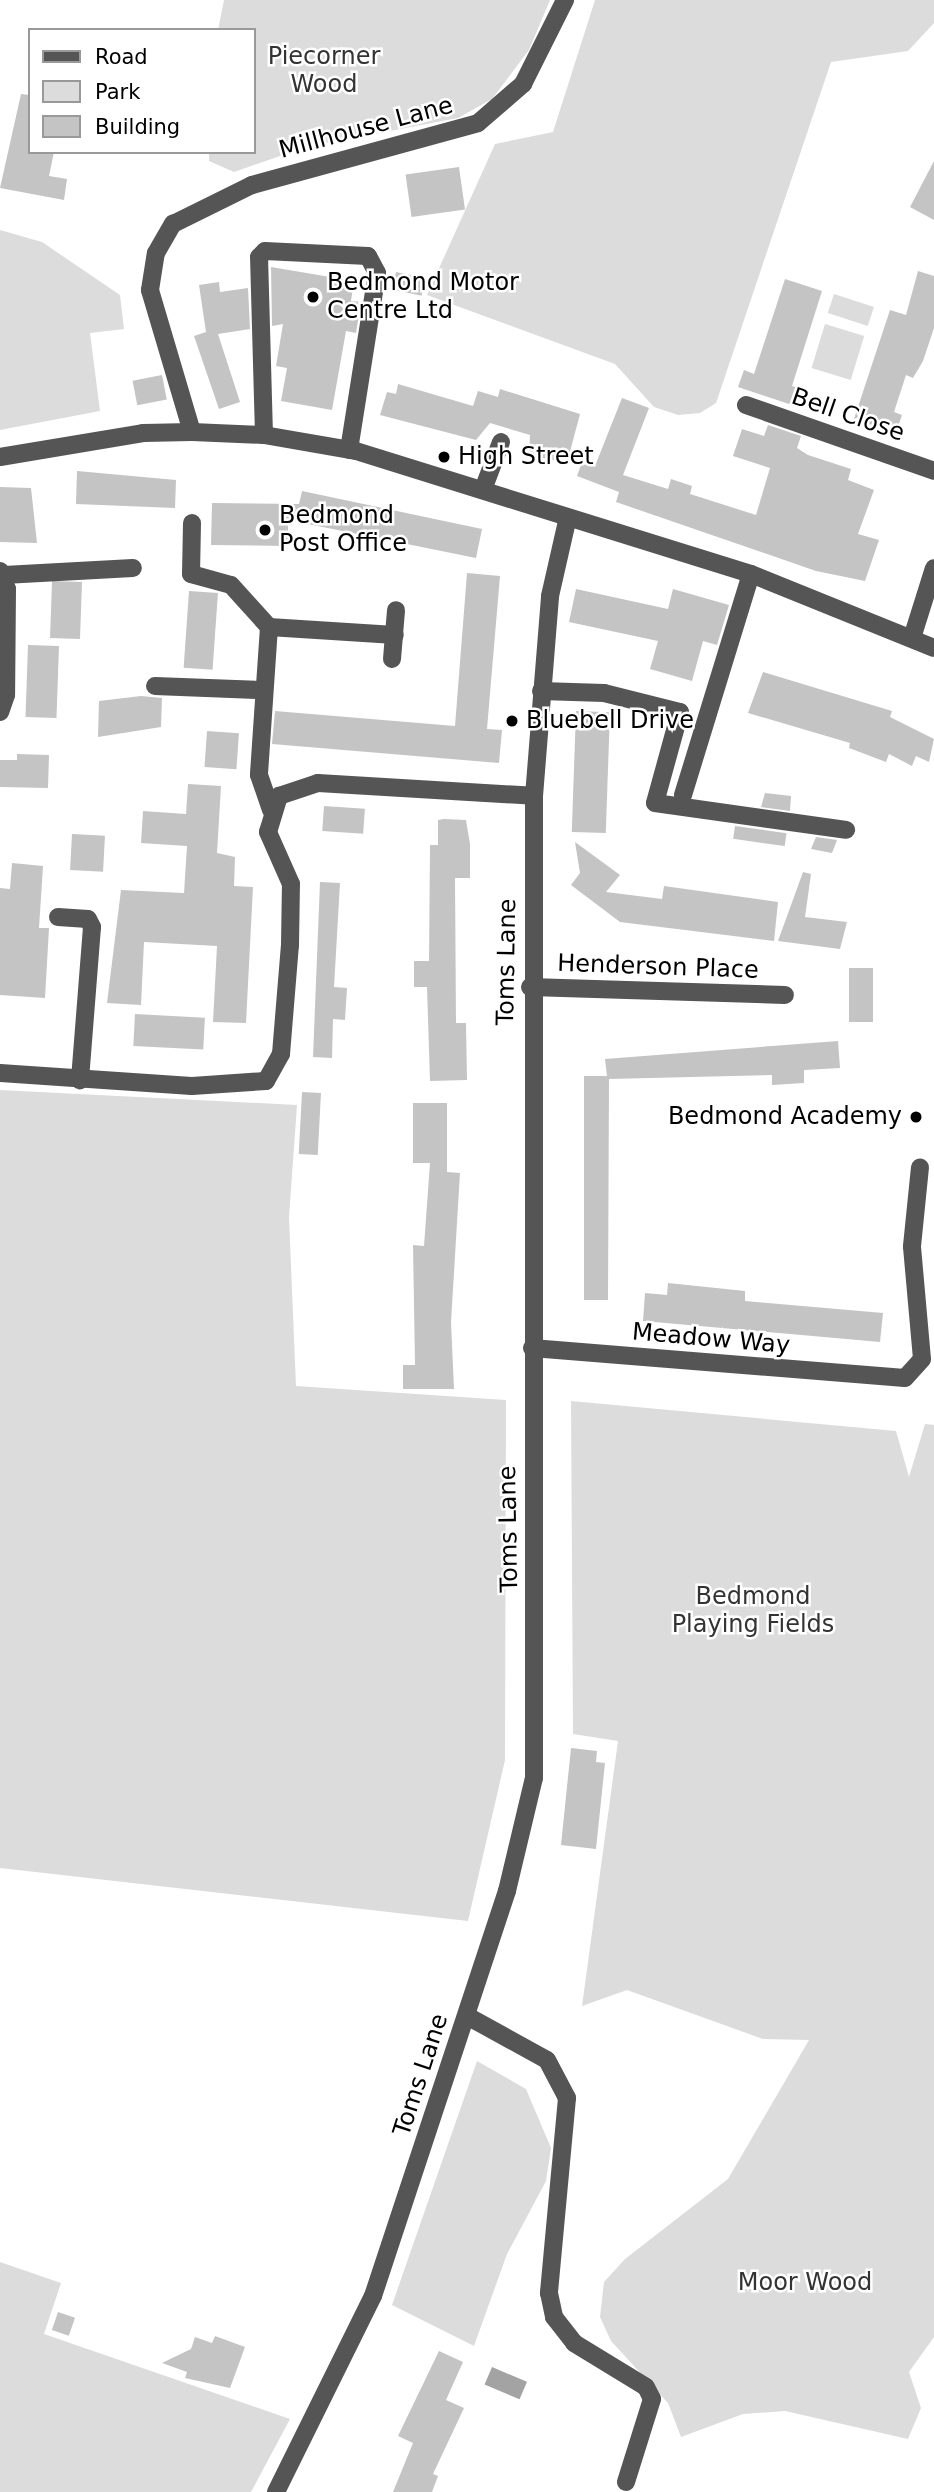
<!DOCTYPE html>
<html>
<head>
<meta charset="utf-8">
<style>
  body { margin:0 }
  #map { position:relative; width:934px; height:2492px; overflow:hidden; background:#fff; font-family:"DejaVu Sans",sans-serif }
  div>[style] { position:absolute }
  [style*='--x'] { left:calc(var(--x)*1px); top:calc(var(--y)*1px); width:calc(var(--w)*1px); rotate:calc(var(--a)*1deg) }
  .green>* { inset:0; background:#dcdcdc; transform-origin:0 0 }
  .water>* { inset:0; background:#a3a3a3; transform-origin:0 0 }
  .building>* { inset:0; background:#c4c4c4; transform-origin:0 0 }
  .minor>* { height:18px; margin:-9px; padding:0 9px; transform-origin:9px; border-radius:9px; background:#555 }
  .dots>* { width:19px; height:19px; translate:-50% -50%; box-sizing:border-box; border:4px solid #fff; border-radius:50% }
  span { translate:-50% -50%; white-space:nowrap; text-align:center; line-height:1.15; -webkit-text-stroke:5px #fff; paint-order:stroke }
  .park-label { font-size:24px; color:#333 }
  .street-label { font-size:24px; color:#000 }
  .poi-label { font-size:24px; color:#000 }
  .left { translate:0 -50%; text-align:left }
  .right { translate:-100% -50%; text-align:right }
  .legend { position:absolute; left:28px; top:28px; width:228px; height:126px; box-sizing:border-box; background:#fff; border:2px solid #999; margin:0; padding:9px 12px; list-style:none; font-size:21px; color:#000 }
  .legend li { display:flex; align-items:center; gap:14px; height:35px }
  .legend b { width:35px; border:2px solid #999 }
</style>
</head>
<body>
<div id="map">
  <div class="green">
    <i style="clip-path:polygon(224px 0,550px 0,529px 50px,492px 99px,458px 118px,306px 147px,234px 172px,209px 161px,209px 152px,254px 152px,254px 30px,218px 30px)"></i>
    <i style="clip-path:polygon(595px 0,934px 0,934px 23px,908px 51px,831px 62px,716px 403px,700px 413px,678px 415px,654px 407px,615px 364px,427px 295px,495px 144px,553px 132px)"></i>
    <i style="clip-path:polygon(0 230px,42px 242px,120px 295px,124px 329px,90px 333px,100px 411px,0 430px)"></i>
    <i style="left:834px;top:294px;width:42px;height:20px;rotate:18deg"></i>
    <i style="left:825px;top:324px;width:41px;height:46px;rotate:17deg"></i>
    <i style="clip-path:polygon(0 1090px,297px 1105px,289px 1217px,296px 1386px,506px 1400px,505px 1760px,468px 1921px,0 1868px)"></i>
    <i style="clip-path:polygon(571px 1401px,896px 1431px,909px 1477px,925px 1424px,934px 1425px,934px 2337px,909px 2372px,921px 2408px,908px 2439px,785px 2411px,743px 2414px,681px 2437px,668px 2403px,611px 2341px,600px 2317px,604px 2282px,625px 2259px,728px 2179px,809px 2040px,763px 2039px,627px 1990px,582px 2006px,618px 1741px,573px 1734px)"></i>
    <i style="clip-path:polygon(477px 2061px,526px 2089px,551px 2148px,546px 2181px,507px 2254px,474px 2346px,392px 2305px)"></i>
    <i style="clip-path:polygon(0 2262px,61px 2283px,44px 2334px,290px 2419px,251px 2492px,0 2492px)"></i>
  </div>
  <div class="water">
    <i style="left:492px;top:2367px;width:38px;height:19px;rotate:23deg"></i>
  </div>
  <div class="building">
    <i style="clip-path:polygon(21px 94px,30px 95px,30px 152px,54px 152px,49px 176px,67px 179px,64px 200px,0 188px)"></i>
    <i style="clip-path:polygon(934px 161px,934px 220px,910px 207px)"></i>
    <i style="left:459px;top:167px;width:43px;height:54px;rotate:82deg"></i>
    <i style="clip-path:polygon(271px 267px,354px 281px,351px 301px,361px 302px,356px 333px,346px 331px,332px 410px,281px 401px,287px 368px,276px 366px,283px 324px,272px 326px)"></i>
    <i style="clip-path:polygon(918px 271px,934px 276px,934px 328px,923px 361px,913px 378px,906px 375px,894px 412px,902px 415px,896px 433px,854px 419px,890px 310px,906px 315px)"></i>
    <i style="left:396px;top:272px;width:30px;height:18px;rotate:12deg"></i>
    <i style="clip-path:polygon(785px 279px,822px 291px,792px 386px,798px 388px,792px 405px,738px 387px,744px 370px,754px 374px)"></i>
    <i style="clip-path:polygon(219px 282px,220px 292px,248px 288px,250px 329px,218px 334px,240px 402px,219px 409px,194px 336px,206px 332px,199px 285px)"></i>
    <i style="left:162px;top:375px;width:25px;height:30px;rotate:79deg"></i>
    <i style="clip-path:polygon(398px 384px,473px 406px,478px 391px,498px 397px,500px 389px,580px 414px,567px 463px,529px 455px,530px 435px,490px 423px,476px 440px,380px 415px,387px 392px,396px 394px)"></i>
    <i style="clip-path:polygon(622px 398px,649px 408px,623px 475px,668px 489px,671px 479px,692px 486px,690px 494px,756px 515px,770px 468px,733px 456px,742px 429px,764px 436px,768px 425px,801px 436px,797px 448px,808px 455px,851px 469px,848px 480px,874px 490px,858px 534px,879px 540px,865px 581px,816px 571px,616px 502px,619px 492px,577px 476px,582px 462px,595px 466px)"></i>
    <i style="clip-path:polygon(77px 471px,176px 480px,175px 508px,76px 504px)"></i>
    <i style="clip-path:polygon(0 487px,31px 488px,37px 543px,0 542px)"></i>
    <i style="clip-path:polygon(302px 491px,482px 529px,476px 558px,288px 520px,288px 546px,211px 545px,212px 503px,299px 504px)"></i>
    <i style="clip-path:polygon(467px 573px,500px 576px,487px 729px,502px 730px,499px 763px,272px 744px,275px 711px,455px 726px)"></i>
    <i style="left:82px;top:582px;width:57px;height:30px;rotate:92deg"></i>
    <i style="clip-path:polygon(576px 589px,668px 609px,673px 589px,729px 605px,717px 645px,703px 641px,692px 681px,650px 669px,658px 641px,569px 622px)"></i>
    <i style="left:189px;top:591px;width:29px;height:77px;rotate:4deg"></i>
    <i style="left:28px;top:645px;width:31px;height:72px;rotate:2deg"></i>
    <i style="clip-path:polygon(763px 672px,892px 711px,890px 717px,934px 739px,929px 762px,916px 756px,912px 766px,889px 754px,886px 762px,849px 748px,850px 743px,748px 713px)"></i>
    <i style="clip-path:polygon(141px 696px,162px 698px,161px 727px,98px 737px,99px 701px)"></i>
    <i style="left:576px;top:711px;width:34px;height:121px;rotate:2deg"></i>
    <i style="left:207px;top:731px;width:32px;height:36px;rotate:4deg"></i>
    <i style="clip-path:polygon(17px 754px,49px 755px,48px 788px,0 787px,0 760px,17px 760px)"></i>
    <i style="clip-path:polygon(188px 784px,221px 786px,217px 853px,235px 857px,234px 886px,253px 887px,246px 1023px,213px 1022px,217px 946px,144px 942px,141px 1005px,107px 1003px,121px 890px,184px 893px,187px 846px,141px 843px,143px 811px,186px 814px)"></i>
    <i style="clip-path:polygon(765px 793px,791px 796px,790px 811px,761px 807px)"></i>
    <i style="left:324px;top:806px;width:41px;height:25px;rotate:4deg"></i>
    <i style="clip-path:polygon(444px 819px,466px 820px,470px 844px,470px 878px,455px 878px,456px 1023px,466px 1023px,467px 1080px,430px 1081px,427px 987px,414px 987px,414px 961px,429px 961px,430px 845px,438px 845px,438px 820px)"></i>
    <i style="left:735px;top:826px;width:52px;height:13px;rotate:8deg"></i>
    <i style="left:72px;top:834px;width:33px;height:36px;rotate:3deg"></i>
    <i style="clip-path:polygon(816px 837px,837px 840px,832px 853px,811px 849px)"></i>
    <i style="clip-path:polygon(575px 842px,620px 875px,606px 892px,662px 899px,664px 886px,778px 902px,774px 941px,620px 922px,571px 885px,580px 873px)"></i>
    <i style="clip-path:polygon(12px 863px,43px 866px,39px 928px,49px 928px,45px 998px,0 995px,0 888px,10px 889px)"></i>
    <i style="clip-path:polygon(803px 872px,811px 874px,805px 917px,847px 922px,840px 949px,778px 941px)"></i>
    <i style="clip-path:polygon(320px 882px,340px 883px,334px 987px,347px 988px,345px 1020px,333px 1019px,332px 1058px,313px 1057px)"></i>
    <i style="left:849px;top:968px;width:24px;height:54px"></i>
    <i style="left:135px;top:1014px;width:70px;height:32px;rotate:3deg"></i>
    <i style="clip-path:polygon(838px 1041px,840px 1068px,804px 1070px,804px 1083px,772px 1085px,772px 1075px,609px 1079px,608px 1300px,584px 1300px,584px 1076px,607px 1076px,605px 1059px)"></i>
    <i style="left:302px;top:1092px;width:19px;height:62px;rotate:3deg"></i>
    <i style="clip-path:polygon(413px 1103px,447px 1103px,447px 1172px,460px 1173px,451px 1322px,454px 1389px,403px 1389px,403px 1365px,415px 1365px,413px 1245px,424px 1246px,430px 1163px,413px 1163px)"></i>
    <i style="clip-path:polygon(668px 1283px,745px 1291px,745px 1301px,883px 1313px,880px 1342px,643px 1321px,645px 1293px,667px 1295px)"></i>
    <i style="clip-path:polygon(571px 1748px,597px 1751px,596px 1762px,605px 1763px,596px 1849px,561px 1845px)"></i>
    <i style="left:58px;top:2312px;width:18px;height:19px;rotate:19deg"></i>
    <i style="clip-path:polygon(215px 2336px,245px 2347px,230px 2388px,185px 2378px,187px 2372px,162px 2363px,191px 2349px,195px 2337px,212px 2343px)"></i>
    <i style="clip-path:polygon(439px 2351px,463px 2362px,446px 2400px,464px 2408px,433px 2474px,438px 2476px,432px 2492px,393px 2492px,413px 2443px,398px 2436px)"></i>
  </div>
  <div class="minor">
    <i style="--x:746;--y:405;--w:199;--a:19.3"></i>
    <i style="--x:192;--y:432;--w:148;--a:-106.5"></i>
    <i style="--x:150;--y:290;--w:37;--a:-81"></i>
    <i style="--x:156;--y:253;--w:34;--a:-60"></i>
    <i style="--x:173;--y:224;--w:88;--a:-26.3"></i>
    <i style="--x:252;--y:185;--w:234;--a:-15.3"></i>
    <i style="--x:478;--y:123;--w:60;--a:-40.9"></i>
    <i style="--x:523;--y:84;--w:94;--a:-63.4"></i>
    <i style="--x:264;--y:435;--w:178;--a:-91.6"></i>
    <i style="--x:259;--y:257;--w:8;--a:-45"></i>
    <i style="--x:265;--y:251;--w:103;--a:2.8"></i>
    <i style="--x:368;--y:256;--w:19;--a:62"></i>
    <i style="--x:377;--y:273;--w:179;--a:99"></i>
    <i style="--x:0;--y:457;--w:145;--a:-9.5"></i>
    <i style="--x:143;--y:433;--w:49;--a:-1.2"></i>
    <i style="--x:192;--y:432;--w:72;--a:2.4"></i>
    <i style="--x:264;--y:435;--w:93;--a:9.9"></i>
    <i style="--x:356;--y:451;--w:414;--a:17.3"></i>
    <i style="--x:751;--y:574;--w:197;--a:22"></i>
    <i style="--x:484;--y:487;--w:48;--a:-69.3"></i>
    <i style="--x:192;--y:523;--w:51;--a:91.1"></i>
    <i style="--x:191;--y:574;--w:41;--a:15.4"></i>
    <i style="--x:231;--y:585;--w:57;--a:47.9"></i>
    <i style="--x:269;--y:627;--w:148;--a:93.9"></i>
    <i style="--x:259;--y:775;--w:37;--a:71"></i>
    <i style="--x:0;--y:571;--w:19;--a:69"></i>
    <i style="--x:7;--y:589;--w:106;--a:90.5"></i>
    <i style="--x:6;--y:695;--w:18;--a:109"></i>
    <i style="--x:4;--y:575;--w:129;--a:-3.1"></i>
    <i style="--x:269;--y:627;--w:126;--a:3.6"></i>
    <i style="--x:912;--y:638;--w:73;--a:-72.6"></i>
    <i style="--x:392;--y:659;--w:49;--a:-85.3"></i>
    <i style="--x:155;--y:686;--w:106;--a:2.2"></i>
    <i style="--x:541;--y:691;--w:63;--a:1.8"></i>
    <i style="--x:604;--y:693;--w:78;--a:14"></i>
    <i style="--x:680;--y:712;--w:94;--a:105.4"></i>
    <i style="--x:655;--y:803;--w:193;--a:8"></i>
    <i style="--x:683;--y:795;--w:231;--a:-72.9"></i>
    <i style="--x:58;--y:917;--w:30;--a:4"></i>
    <i style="--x:88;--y:919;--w:9;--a:63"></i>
    <i style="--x:92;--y:927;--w:154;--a:94.5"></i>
    <i style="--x:530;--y:987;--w:255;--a:1.8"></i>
    <i style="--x:0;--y:1073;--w:192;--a:3.9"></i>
    <i style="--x:192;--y:1086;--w:74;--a:-3.9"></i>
    <i style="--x:266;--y:1081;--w:31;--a:-61"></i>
    <i style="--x:281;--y:1054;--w:109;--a:-85.3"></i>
    <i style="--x:290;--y:945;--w:61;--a:-89.1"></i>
    <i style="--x:291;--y:884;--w:57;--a:-113.9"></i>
    <i style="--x:268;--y:832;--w:38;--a:-73"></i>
    <i style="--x:279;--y:796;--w:41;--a:-18.4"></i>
    <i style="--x:318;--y:783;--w:216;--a:3.4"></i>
    <i style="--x:532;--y:1348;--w:374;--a:4.6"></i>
    <i style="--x:905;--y:1378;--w:25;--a:-48"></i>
    <i style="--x:922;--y:1359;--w:113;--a:-95.1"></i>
    <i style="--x:912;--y:1246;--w:79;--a:-84.2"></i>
    <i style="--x:467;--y:2016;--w:91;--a:28.8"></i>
    <i style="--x:547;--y:2060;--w:43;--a:62.2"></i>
    <i style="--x:567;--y:2098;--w:196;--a:95.3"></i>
    <i style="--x:549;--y:2293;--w:25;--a:78"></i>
    <i style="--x:554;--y:2317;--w:33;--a:52"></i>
    <i style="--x:574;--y:2343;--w:84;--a:31.4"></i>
    <i style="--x:646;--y:2387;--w:13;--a:63"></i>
    <i style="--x:652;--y:2399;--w:87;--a:107.4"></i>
    <i style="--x:276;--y:2492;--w:219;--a:-63.7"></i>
    <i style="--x:373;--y:2296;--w:427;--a:-71.7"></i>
    <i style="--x:507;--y:1891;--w:116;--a:-76.6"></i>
    <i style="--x:534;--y:1778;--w:982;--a:-90"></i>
    <i style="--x:534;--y:796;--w:201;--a:-85.4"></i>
    <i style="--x:550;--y:596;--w:77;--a:-77.2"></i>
  </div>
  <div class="dots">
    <i style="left:313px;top:297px;background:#000"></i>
    <i style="left:444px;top:457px;background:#000"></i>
    <i style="left:265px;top:530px;background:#000"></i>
    <i style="left:512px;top:721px;background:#000"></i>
    <i style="left:916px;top:1117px;background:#000"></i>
  </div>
  <div class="park-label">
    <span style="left:324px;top:71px">Piecorner<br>Wood</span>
    <span style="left:753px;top:1611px">Bedmond<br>Playing Fields</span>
    <span style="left:805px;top:2283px">Moor Wood</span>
  </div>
  <div class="street-label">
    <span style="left:366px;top:128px;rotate:-15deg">Millhouse Lane</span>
    <span style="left:848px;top:415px;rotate:19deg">Bell Close</span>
    <span style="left:507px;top:962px;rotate:-89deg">Toms Lane</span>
    <span style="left:658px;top:967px;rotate:2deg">Henderson Place</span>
    <span style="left:711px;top:1339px;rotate:5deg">Meadow Way</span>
    <span style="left:509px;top:1529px;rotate:-91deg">Toms Lane</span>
    <span style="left:421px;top:2075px;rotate:-72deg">Toms Lane</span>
  </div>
  <div class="poi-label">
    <span class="left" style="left:327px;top:297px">Bedmond Motor<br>Centre Ltd</span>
    <span class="left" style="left:458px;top:457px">High Street</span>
    <span class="left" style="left:279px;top:530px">Bedmond<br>Post Office</span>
    <span class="left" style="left:526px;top:721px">Bluebell Drive</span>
    <span class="right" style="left:902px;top:1117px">Bedmond Academy</span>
  </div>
  <ul class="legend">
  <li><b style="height:9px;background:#555"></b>Road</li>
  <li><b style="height:19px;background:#dcdcdc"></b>Park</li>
  <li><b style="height:19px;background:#c4c4c4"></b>Building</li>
  </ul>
</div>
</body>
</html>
